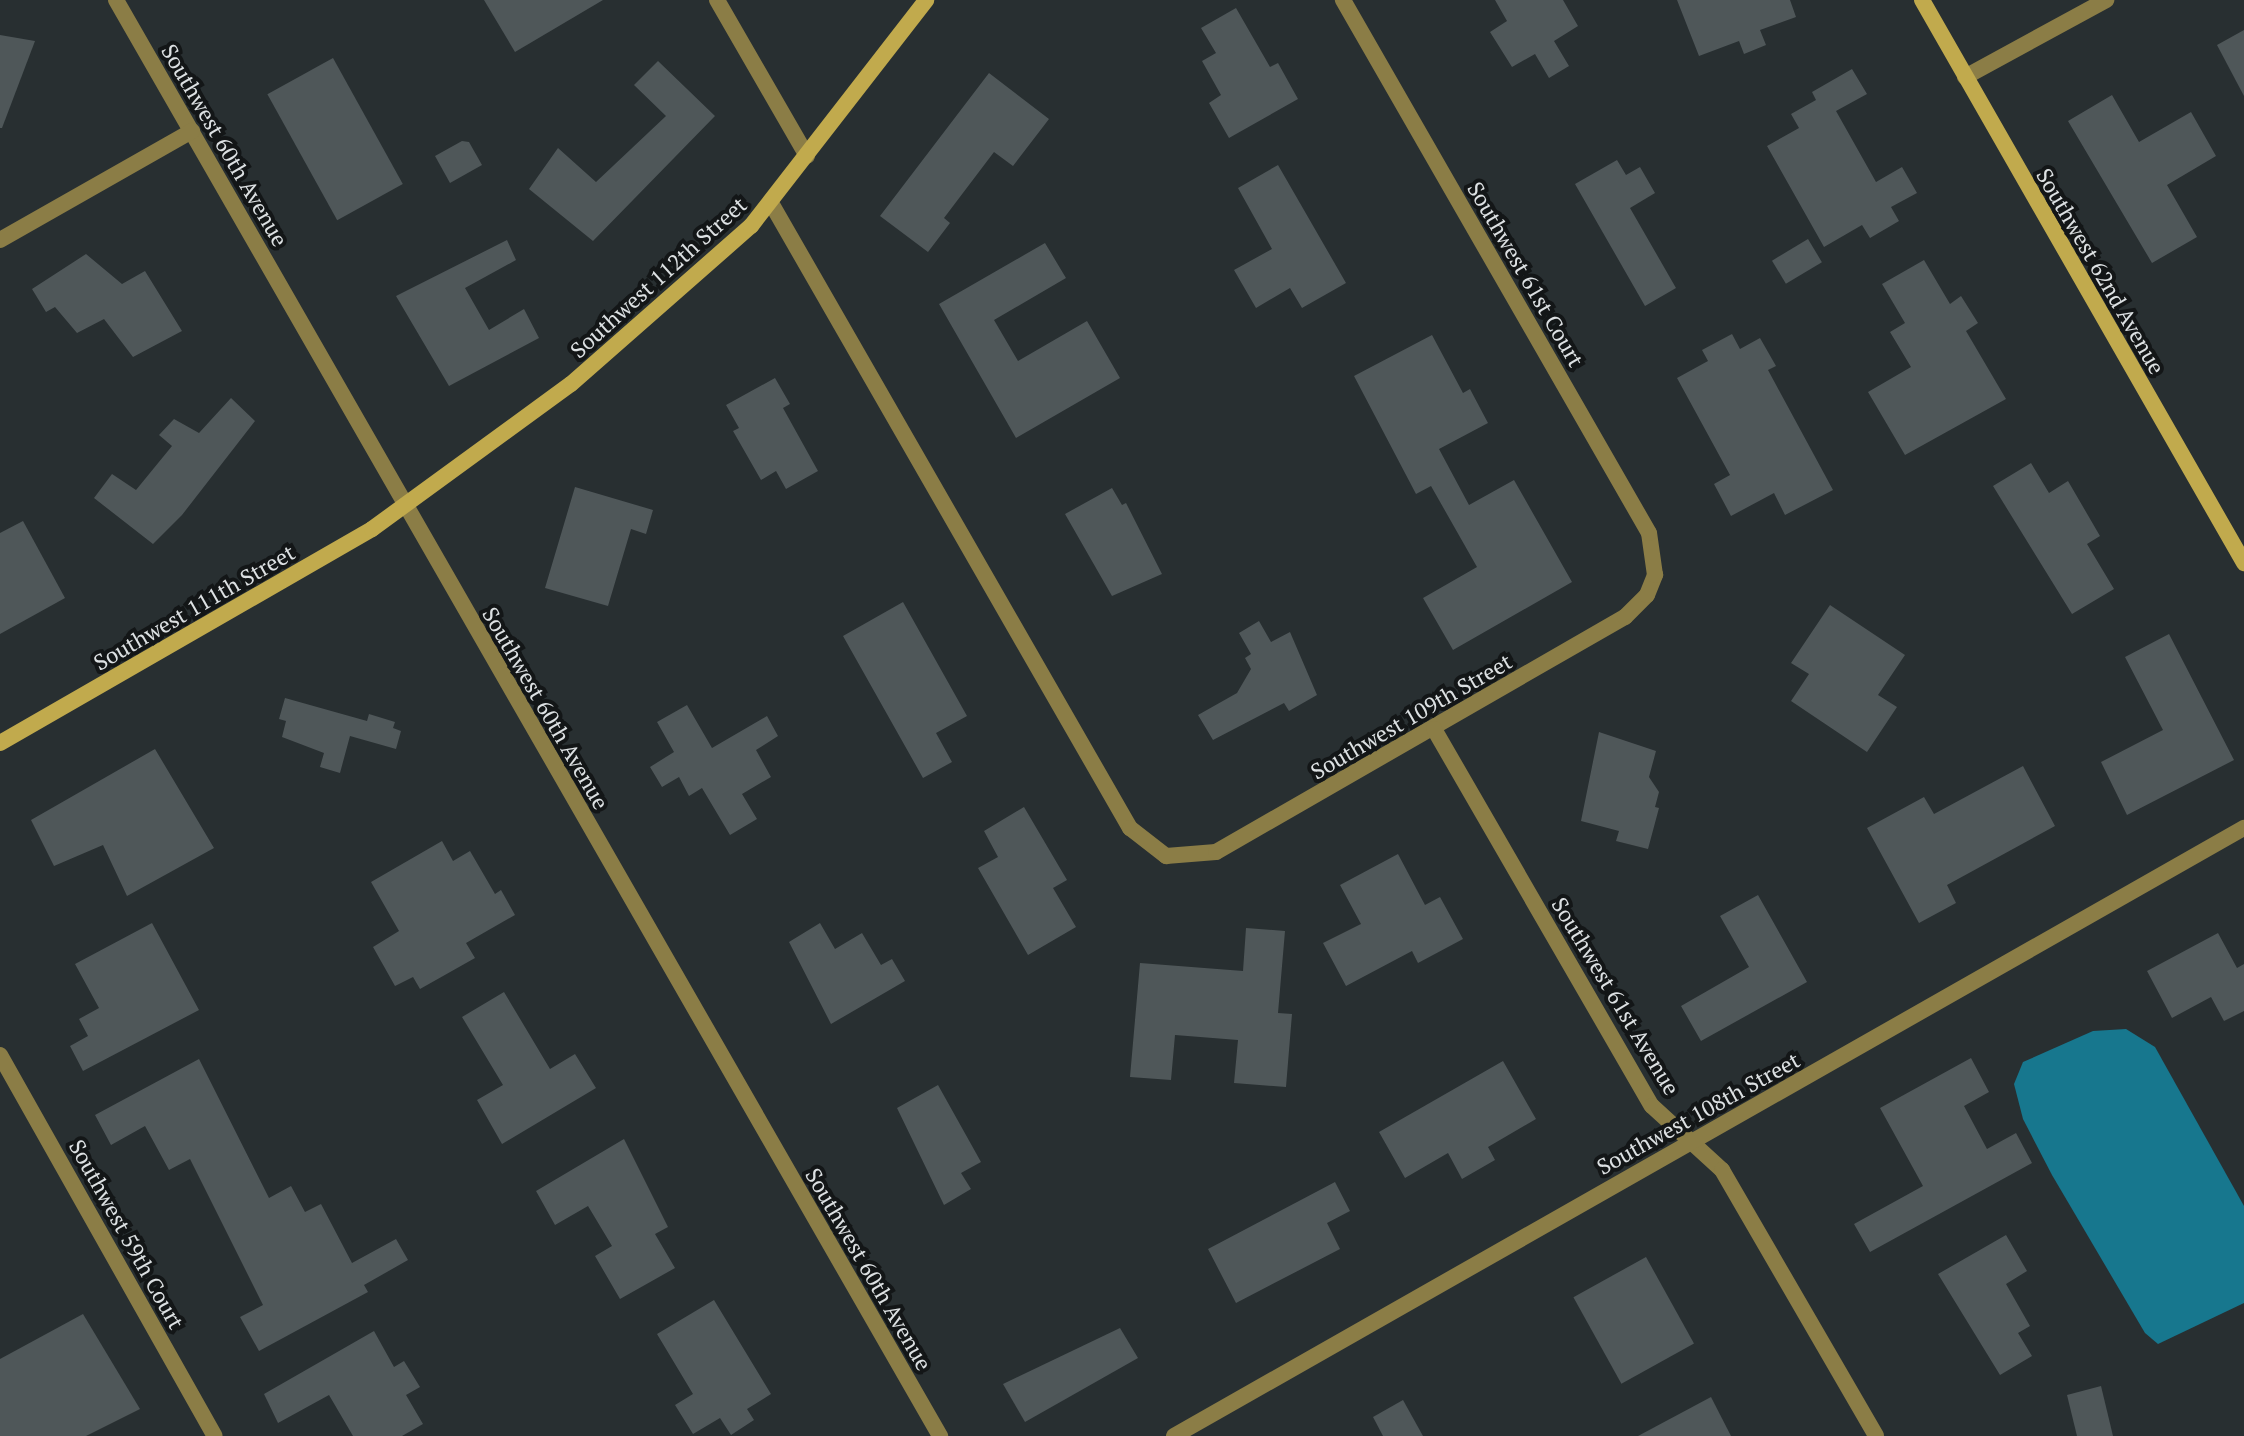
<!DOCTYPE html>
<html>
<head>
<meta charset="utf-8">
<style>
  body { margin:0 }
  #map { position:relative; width:2244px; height:1436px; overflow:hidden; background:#282f31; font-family:"PT Serif",serif }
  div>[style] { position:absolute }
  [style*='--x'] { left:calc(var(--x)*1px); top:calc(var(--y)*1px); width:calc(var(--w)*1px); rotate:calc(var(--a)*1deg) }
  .water>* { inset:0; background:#17778e }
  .building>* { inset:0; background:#4f5759; transform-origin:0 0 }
  .street>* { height:16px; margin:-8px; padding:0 8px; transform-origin:8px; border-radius:8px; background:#8b7d46 }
  .secondary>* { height:16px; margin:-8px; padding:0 8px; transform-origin:8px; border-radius:8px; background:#c1aa4d }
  span { translate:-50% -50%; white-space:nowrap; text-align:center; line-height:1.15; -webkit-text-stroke:8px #131617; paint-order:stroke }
  .street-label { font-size:22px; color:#dde1e3 }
</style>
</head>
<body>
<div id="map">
  <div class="water">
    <i style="clip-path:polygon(2126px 1029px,2155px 1047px,2244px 1206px,2244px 1303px,2158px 1344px,2145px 1333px,2052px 1175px,2023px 1119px,2014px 1084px,2023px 1062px,2093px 1031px)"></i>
  </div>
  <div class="building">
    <i style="clip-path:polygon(484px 0,603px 0,515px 52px)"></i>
    <i style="clip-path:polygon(1495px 0,1563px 0,1578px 26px,1554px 41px,1569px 66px,1549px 78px,1535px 54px,1512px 67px,1490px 32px,1507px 21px)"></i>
    <i style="clip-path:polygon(1677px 0,1790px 0,1796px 17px,1760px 30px,1766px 45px,1744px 54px,1739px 41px,1699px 56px)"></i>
    <i style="clip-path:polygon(1236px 8px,1270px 67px,1278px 63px,1298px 99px,1229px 138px,1209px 103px,1221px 95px,1202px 61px,1216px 53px,1201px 28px)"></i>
    <i style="clip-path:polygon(2244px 30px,2244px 96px,2217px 45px)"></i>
    <i style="clip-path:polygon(0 35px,35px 41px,2px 128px,0 128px)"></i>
    <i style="left:333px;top:58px;width:144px;height:75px;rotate:61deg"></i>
    <i style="clip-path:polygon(658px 61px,715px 116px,593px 241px,529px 189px,558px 148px,596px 182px,666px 116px,634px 85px)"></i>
    <i style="clip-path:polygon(1852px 69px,1867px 94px,1836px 111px,1876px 182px,1902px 167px,1917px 193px,1891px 207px,1899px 221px,1870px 238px,1862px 225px,1824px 247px,1767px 146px,1799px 128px,1791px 114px,1816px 100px,1812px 92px)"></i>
    <i style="clip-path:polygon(989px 73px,1049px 119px,1013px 166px,994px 152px,944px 218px,950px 223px,928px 252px,880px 216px)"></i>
    <i style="clip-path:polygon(2112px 95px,2139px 142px,2191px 112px,2216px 156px,2167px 185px,2197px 237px,2152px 263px,2068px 121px)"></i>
    <i style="clip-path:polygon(462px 141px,469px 142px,482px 165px,450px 183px,435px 156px)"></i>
    <i style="clip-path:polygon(1617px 160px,1626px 175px,1640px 167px,1655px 193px,1630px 208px,1676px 288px,1645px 306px,1575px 184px)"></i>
    <i style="clip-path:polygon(1278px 165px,1346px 283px,1302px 308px,1290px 288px,1256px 308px,1234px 270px,1272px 249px,1238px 188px)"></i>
    <i style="left:1808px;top:239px;width:27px;height:42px;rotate:59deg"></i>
    <i style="clip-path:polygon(507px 240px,516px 260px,465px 288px,489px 330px,524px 309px,539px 338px,449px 386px,396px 296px)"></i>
    <i style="clip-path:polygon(1045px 243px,1066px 278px,994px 320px,1018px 361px,1087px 321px,1120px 378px,1016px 438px,939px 304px)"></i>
    <i style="clip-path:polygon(86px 254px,122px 284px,145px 271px,182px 331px,133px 357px,104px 319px,77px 333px,55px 307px,46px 312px,32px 289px)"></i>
    <i style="clip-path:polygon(1924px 260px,1950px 304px,1961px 296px,1978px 323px,1966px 331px,2006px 399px,1905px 455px,1868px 392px,1911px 367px,1890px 332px,1905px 323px,1882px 284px)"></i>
    <i style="clip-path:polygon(1732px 334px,1740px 349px,1760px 338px,1776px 366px,1768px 370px,1833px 490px,1785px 515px,1774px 493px,1731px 516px,1714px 484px,1730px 475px,1677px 378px,1708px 361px,1702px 350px)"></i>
    <i style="clip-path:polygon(1432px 335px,1463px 393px,1470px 389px,1488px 423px,1439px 449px,1469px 505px,1514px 480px,1572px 582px,1453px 650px,1423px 598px,1477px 567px,1431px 486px,1416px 494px,1354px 376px)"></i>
    <i style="clip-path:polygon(775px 378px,790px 404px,783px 408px,818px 471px,786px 489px,776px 471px,761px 480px,733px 431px,739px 428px,726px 405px)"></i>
    <i style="clip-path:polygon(231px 398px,255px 421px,182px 515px,153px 544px,94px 498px,112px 474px,136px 490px,172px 446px,159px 435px,174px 419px,199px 433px)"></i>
    <i style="clip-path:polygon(2031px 463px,2049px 493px,2068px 481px,2100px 536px,2087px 544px,2114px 589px,2072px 614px,1993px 486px)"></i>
    <i style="clip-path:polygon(575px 487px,653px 510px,646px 534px,631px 529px,608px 606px,545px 588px)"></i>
    <i style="clip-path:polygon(1112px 488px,1122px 505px,1126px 503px,1162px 574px,1112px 596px,1065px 514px)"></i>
    <i style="clip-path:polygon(23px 521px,65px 598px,0 634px,0 533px)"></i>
    <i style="clip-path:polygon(903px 602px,967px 716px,936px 733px,952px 762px,923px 778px,843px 636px)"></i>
    <i style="clip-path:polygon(1830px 605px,1905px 655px,1878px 695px,1897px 707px,1867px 752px,1791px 701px,1809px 674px,1791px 663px)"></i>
    <i style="clip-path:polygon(1259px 621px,1271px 642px,1290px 632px,1317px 695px,1289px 711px,1284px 703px,1213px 740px,1198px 715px,1237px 693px,1251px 669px,1245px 658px,1251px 654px,1239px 633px)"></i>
    <i style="clip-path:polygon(2169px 634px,2234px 760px,2127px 815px,2101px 762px,2163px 730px,2125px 657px)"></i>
    <i style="clip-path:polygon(285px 698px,367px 721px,369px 714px,395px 722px,393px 728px,401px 731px,396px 749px,350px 736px,340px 773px,320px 767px,324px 753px,282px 737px,286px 721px,279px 719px)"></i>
    <i style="clip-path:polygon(687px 705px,712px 748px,767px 716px,778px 736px,756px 750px,771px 777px,742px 794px,757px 819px,730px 835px,702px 788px,689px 796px,679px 777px,662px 787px,650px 767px,674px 752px,657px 722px)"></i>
    <i style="clip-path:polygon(1599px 732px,1656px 751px,1649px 777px,1659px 792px,1655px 807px,1659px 808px,1648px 849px,1616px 841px,1619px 831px,1581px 821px)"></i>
    <i style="clip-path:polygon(155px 749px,214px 848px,127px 896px,103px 845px,54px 866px,31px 820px)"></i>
    <i style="clip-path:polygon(2023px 766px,2055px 826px,1947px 885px,1956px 903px,1919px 923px,1867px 828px,1924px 797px,1934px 814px)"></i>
    <i style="clip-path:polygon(1024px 807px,1067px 880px,1053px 888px,1076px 927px,1028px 955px,978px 868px,998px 857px,984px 831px)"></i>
    <i style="clip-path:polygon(442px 841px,453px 861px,470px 851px,495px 894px,501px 890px,515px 915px,466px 943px,475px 958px,420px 989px,413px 977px,395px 986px,373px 947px,399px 931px,371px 882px)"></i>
    <i style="clip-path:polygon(1398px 854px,1425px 905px,1440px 897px,1463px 939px,1418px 963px,1412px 951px,1346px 986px,1323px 943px,1361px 924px,1340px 885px)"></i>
    <i style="clip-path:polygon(1758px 895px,1807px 982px,1701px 1041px,1681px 1006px,1749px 967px,1720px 916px)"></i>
    <i style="clip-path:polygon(152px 923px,199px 1010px,83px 1071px,70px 1046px,88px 1036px,79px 1019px,99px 1008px,75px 964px)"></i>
    <i style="clip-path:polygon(820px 923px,835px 949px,862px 933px,881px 965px,892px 959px,905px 981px,831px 1024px,789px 942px)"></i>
    <i style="clip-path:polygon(1246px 928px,1285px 931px,1278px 1013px,1292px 1014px,1286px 1087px,1234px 1083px,1238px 1040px,1175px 1035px,1171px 1080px,1130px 1077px,1140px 963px,1243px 971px)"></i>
    <i style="clip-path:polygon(2218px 933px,2237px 968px,2244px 964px,2244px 1011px,2224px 1021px,2211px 997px,2172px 1018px,2147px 971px)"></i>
    <i style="clip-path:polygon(504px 992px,550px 1069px,575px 1054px,596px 1088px,502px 1144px,477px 1100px,503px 1085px,462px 1017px)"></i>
    <i style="clip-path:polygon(1971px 1058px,1989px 1092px,1964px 1106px,1987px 1149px,2016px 1133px,2032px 1163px,1870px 1252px,1854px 1224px,1923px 1186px,1880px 1108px)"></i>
    <i style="clip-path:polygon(199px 1059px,269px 1198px,291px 1186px,305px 1212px,321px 1204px,352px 1263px,396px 1239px,408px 1260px,364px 1285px,368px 1292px,259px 1351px,240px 1317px,263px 1305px,190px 1159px,169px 1170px,145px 1126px,111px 1145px,95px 1115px)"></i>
    <i style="clip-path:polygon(1503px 1061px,1536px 1119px,1488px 1147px,1495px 1160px,1462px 1179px,1448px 1153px,1405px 1178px,1379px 1132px)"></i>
    <i style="clip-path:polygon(938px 1085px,981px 1162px,961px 1173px,971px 1189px,944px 1205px,897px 1108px)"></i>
    <i style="clip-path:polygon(624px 1139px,668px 1227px,655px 1234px,675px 1268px,620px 1299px,595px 1256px,612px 1246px,588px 1206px,555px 1225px,536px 1191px)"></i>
    <i style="clip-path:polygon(1335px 1182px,1350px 1211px,1327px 1223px,1340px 1249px,1236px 1303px,1208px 1249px)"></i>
    <i style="clip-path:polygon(2006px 1235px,2027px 1271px,2006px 1284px,2030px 1326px,2018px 1333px,2032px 1356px,2000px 1375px,1938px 1274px)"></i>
    <i style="left:1646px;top:1257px;width:99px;height:83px;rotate:61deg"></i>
    <i style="clip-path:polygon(714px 1300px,771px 1394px,747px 1409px,754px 1420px,731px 1435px,720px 1418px,693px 1434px,675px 1405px,693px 1394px,657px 1334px)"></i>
    <i style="clip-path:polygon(83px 1314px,140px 1409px,86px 1436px,0 1436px,0 1359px)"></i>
    <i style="clip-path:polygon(1120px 1328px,1138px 1358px,1025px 1422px,1003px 1384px)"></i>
    <i style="clip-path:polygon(374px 1331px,394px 1367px,404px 1361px,420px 1387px,406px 1395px,423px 1424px,402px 1436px,353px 1436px,329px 1395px,278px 1423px,264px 1394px)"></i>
    <i style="clip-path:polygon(2101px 1386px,2113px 1436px,2077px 1436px,2067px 1395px)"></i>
    <i style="clip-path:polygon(1711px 1397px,1731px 1436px,1638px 1436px)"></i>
    <i style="clip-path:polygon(1403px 1400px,1423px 1436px,1383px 1436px,1373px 1417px)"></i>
  </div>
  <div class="street">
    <i style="--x:116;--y:0;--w:1656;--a:60.15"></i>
    <i style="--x:717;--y:0;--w:180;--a:60"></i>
    <i style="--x:1965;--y:77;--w:161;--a:-28.6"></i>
    <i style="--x:771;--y:203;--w:721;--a:60.13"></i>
    <i style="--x:1130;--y:828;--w:46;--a:37.9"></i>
    <i style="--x:1166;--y:856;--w:50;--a:-4.6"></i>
    <i style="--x:1216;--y:852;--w:472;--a:-29.9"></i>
    <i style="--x:1625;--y:617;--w:31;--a:-45"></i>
    <i style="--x:1647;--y:595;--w:22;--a:-68"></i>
    <i style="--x:1655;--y:575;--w:42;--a:-98.1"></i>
    <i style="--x:1649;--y:533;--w:615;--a:-119.86"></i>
    <i style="--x:0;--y:240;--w:221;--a:-29.6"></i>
    <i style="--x:1434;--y:729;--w:435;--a:60"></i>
    <i style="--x:1652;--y:1106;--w:95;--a:42.4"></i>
    <i style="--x:1722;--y:1170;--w:307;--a:59.9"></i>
    <i style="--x:0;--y:1055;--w:437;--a:60.6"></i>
    <i style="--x:1174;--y:1436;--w:1231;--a:-29.61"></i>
  </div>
  <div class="secondary">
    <i style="--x:1922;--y:0;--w:649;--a:60.23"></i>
    <i style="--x:0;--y:743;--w:429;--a:-29.9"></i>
    <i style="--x:372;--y:529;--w:246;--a:-36.1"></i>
    <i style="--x:571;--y:384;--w:240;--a:-41.3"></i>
    <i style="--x:751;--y:226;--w:286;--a:-52.2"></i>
  </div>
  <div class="street-label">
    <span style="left:225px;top:145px;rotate:60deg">Southwest 60th Avenue</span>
    <span style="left:2101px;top:271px;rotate:60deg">Southwest 62nd Avenue</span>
    <span style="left:1526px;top:274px;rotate:60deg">Southwest 61st Court</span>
    <span style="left:658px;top:277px;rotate:-42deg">Southwest 112th Street</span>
    <span style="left:194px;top:607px;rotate:-30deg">Southwest 111th Street</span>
    <span style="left:546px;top:708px;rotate:60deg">Southwest 60th Avenue</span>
    <span style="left:1411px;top:716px;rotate:-30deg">Southwest 109th Street</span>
    <span style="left:1616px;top:996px;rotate:59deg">Southwest 61st Avenue</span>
    <span style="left:1698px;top:1113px;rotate:-29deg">Southwest 108th Street</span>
    <span style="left:127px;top:1234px;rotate:61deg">Southwest 59th Court</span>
    <span style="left:869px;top:1269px;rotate:60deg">Southwest 60th Avenue</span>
  </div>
</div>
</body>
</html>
